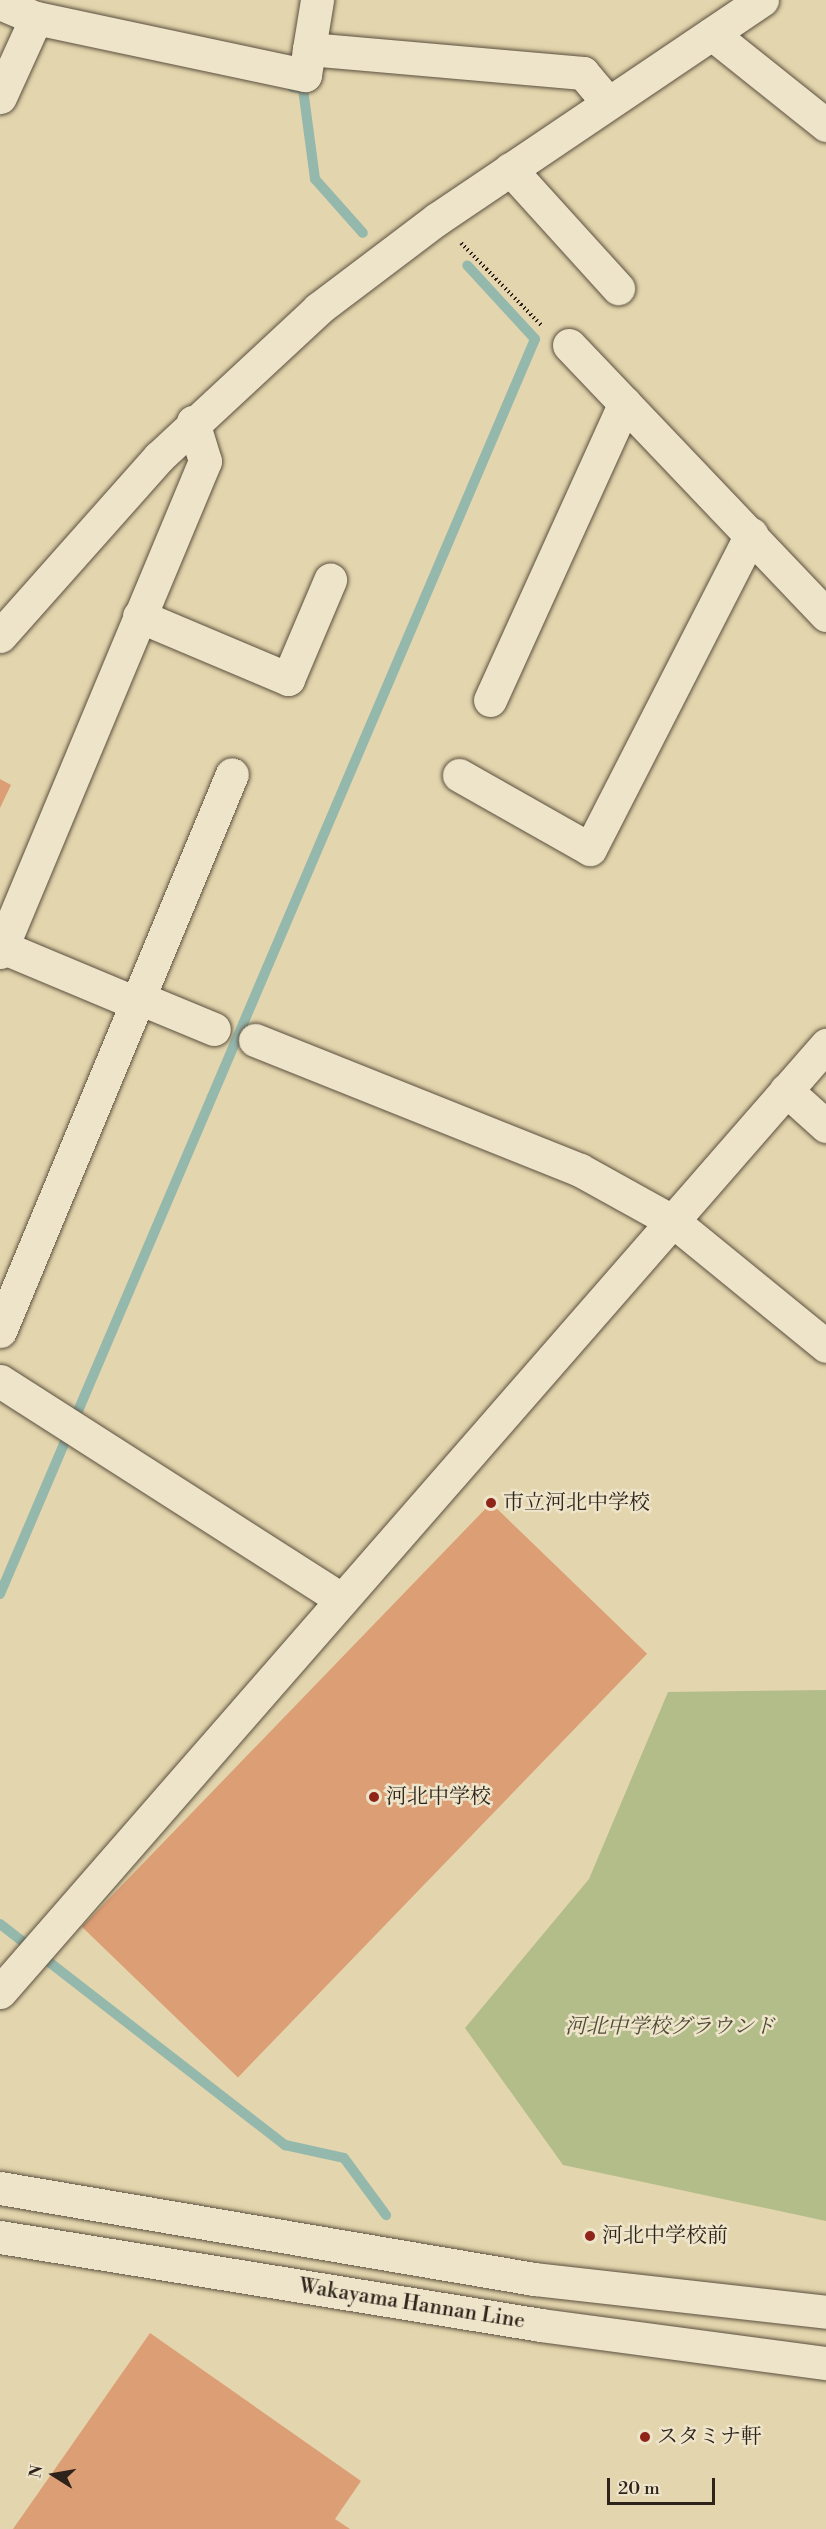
<!DOCTYPE html>
<html>
<head>
<meta charset="utf-8">
<style>
  body { margin:0 }
  #map { position:relative; width:826px; height:2529px; overflow:hidden; background:#e3d5ad; font-family:"Libre Bodoni","Noto Serif JP",serif }
  div>[style] { position:absolute }
  [style*='--x'] { left:calc(var(--x)*1px); top:calc(var(--y)*1px); width:calc(var(--w)*1px); rotate:calc(var(--a)*1deg) }
  .green>* { inset:0; background:#b3bd8a }
  .stream>* { height:10px; margin:-5px; padding:0 5px; transform-origin:5px; border-radius:5px; background:#95b8ad }
  .building>* { inset:0; background:#dc9e75; transform-origin:0 0 }
  .path>* { height:4px; margin-top:-2px; transform-origin:0; background:repeating-linear-gradient(90deg,#2e231a 0 1.5px,transparent 0 4.5px) }
  .roads { filter:drop-shadow(0 0 2px #5b503f) drop-shadow(0 0 2px #5b503f) }
  .street>* { height:33px; margin:-16.5px; padding:0 16.5px; transform-origin:16.5px; border-radius:16.5px; background:#ede4ca }
  .secondary>* { height:33px; margin:-16.5px; padding:0 16.5px; transform-origin:16.5px; border-radius:16.5px; background:#ede4ca }
  .dots>* { width:16px; height:16px; translate:-50% -50%; box-sizing:border-box; border:3px solid #ede4ca; border-radius:50% }
  span { translate:-50% -50%; white-space:nowrap; text-align:center; line-height:1.15; -webkit-text-stroke:5px #ede4ca; paint-order:stroke }
  .poi-label { font-size:21px; color:#2e231a }
  .left { translate:0 -50%; text-align:left }
  .park-label { font-size:21px; color:#4f4a36; font-style:italic }
  .street-label { font-size:21px; color:#2e231a }
  .north { position:absolute; left:24px; top:2445px; width:60px; height:60px; -webkit-text-stroke:4px #ede4ca; paint-order:stroke; rotate:281deg; font-size:16px; font-weight:700; line-height:24px; text-align:center; color:#2e231a }
  .north::after { content:''; display:block; margin:auto; width:21px; height:27px; background:#2e231a; clip-path:polygon(50% 0,100% 100%,50% 72%,0 100%) }
  .scale { position:absolute; left:607px; top:2478px; width:108px; height:27px; box-sizing:border-box; border:3px solid #2e231a; border-top:0; padding-left:8px; font-size:18px; line-height:21px; white-space:nowrap; color:#2e231a; -webkit-text-stroke:4px #ede4ca; paint-order:stroke }
</style>
</head>
<body>
<div id="map">
  <div class="green">
    <i style="clip-path:polygon(826px 1690px,826px 2221px,563px 2165px,465px 2028px,589px 1879px,668px 1692px)"></i>
  </div>
  <div class="stream">
    <i style="--x:292;--y:87;--w:11;--a:10"></i>
    <i style="--x:303;--y:89;--w:91;--a:82.4"></i>
    <i style="--x:315;--y:179;--w:72;--a:48.4"></i>
    <i style="--x:0;--y:1594;--w:1364;--a:-66.91"></i>
    <i style="--x:535;--y:339;--w:100;--a:-132.6"></i>
    <i style="--x:0;--y:1924;--w:361;--a:37.8"></i>
    <i style="--x:285;--y:2145;--w:60;--a:12.4"></i>
    <i style="--x:344;--y:2158;--w:71;--a:53.6"></i>
  </div>
  <div class="building">
    <i style="clip-path:polygon(0 779px,11px 785px,0 808px)"></i>
    <i style="left:491px;top:1503px;width:217px;height:589px;rotate:44deg"></i>
    <i style="clip-path:polygon(150px 2333px,361px 2481px,335px 2519px,350px 2529px,13px 2529px)"></i>
  </div>
  <div class="path">
    <i style="--x:461;--y:243;--w:116;--a:45.7"></i>
  </div>
  <div class="roads">
    <div class="street">
      <i style="--x:0;--y:3;--w:39;--a:23"></i>
      <i style="--x:36;--y:18;--w:87;--a:114.5"></i>
      <i style="--x:36;--y:18;--w:275;--a:12"></i>
      <i style="--x:305;--y:75;--w:26;--a:-81"></i>
      <i style="--x:309;--y:49;--w:275;--a:5"></i>
      <i style="--x:583;--y:73;--w:38;--a:50"></i>
      <i style="--x:712;--y:34;--w:146;--a:38.6"></i>
      <i style="--x:309;--y:49;--w:50;--a:-80.7"></i>
      <i style="--x:510;--y:169;--w:161;--a:47.8"></i>
      <i style="--x:569;--y:345;--w:373;--a:46.4"></i>
      <i style="--x:139;--y:616;--w:162;--a:22.9"></i>
      <i style="--x:288;--y:679;--w:108;--a:-67"></i>
      <i style="--x:0;--y:636;--w:239;--a:-48.4"></i>
      <i style="--x:159;--y:457;--w:217;--a:-42.9"></i>
      <i style="--x:318;--y:309;--w:149;--a:-37.1"></i>
      <i style="--x:437;--y:219;--w:392;--a:-34"></i>
      <i style="--x:490;--y:700;--w:326;--a:-65.6"></i>
      <i style="--x:459;--y:775;--w:150;--a:29.5"></i>
      <i style="--x:590;--y:849;--w:354;--a:-62.9"></i>
      <i style="--x:2;--y:947;--w:145;--a:22.7"></i>
      <i style="--x:0;--y:952;--w:532;--a:-67.34"></i>
      <i style="--x:205;--y:461;--w:41;--a:-107.1"></i>
      <i style="--x:139;--y:998;--w:81;--a:22.5"></i>
      <i style="--x:255;--y:1040;--w:350;--a:21.8"></i>
      <i style="--x:580;--y:1170;--w:107;--a:29"></i>
      <i style="--x:674;--y:1222;--w:196;--a:39.2"></i>
      <i style="--x:786;--y:1090;--w:54;--a:42"></i>
      <i style="--x:0;--y:1331;--w:603;--a:-67.39"></i>
      <i style="--x:0;--y:1381;--w:405;--a:32.6"></i>
      <i style="--x:0;--y:1992;--w:1257;--a:-48.9"></i>
    </div>
    <div class="secondary">
      <i style="--x:0;--y:2188;--w:542;--a:9.67"></i>
      <i style="--x:534;--y:2279;--w:294;--a:6.4"></i>
      <i style="--x:0;--y:2237;--w:548;--a:9.24"></i>
      <i style="--x:541;--y:2325;--w:288;--a:7.6"></i>
    </div>
  </div>
  <div class="dots">
    <i style="left:491px;top:1503px;background:#8f2418"></i>
    <i style="left:374px;top:1797px;background:#8f2418"></i>
    <i style="left:590px;top:2236px;background:#8f2418"></i>
    <i style="left:645px;top:2437px;background:#8f2418"></i>
  </div>
  <div class="poi-label">
    <span class="left" style="left:503px;top:1503px">市立河北中学校</span>
    <span class="left" style="left:386px;top:1797px">河北中学校</span>
    <span class="left" style="left:602px;top:2236px">河北中学校前</span>
    <span class="left" style="left:657px;top:2437px">スタミナ軒</span>
  </div>
  <div class="park-label">
    <span style="left:670px;top:2027px">河北中学校グラウンド</span>
  </div>
  <div class="street-label">
    <span style="left:412px;top:2304px;rotate:9deg">Wakayama Hannan Line</span>
  </div>
  <div class="north">N</div>
  <div class="scale">20 m</div>
</div>
</body>
</html>
